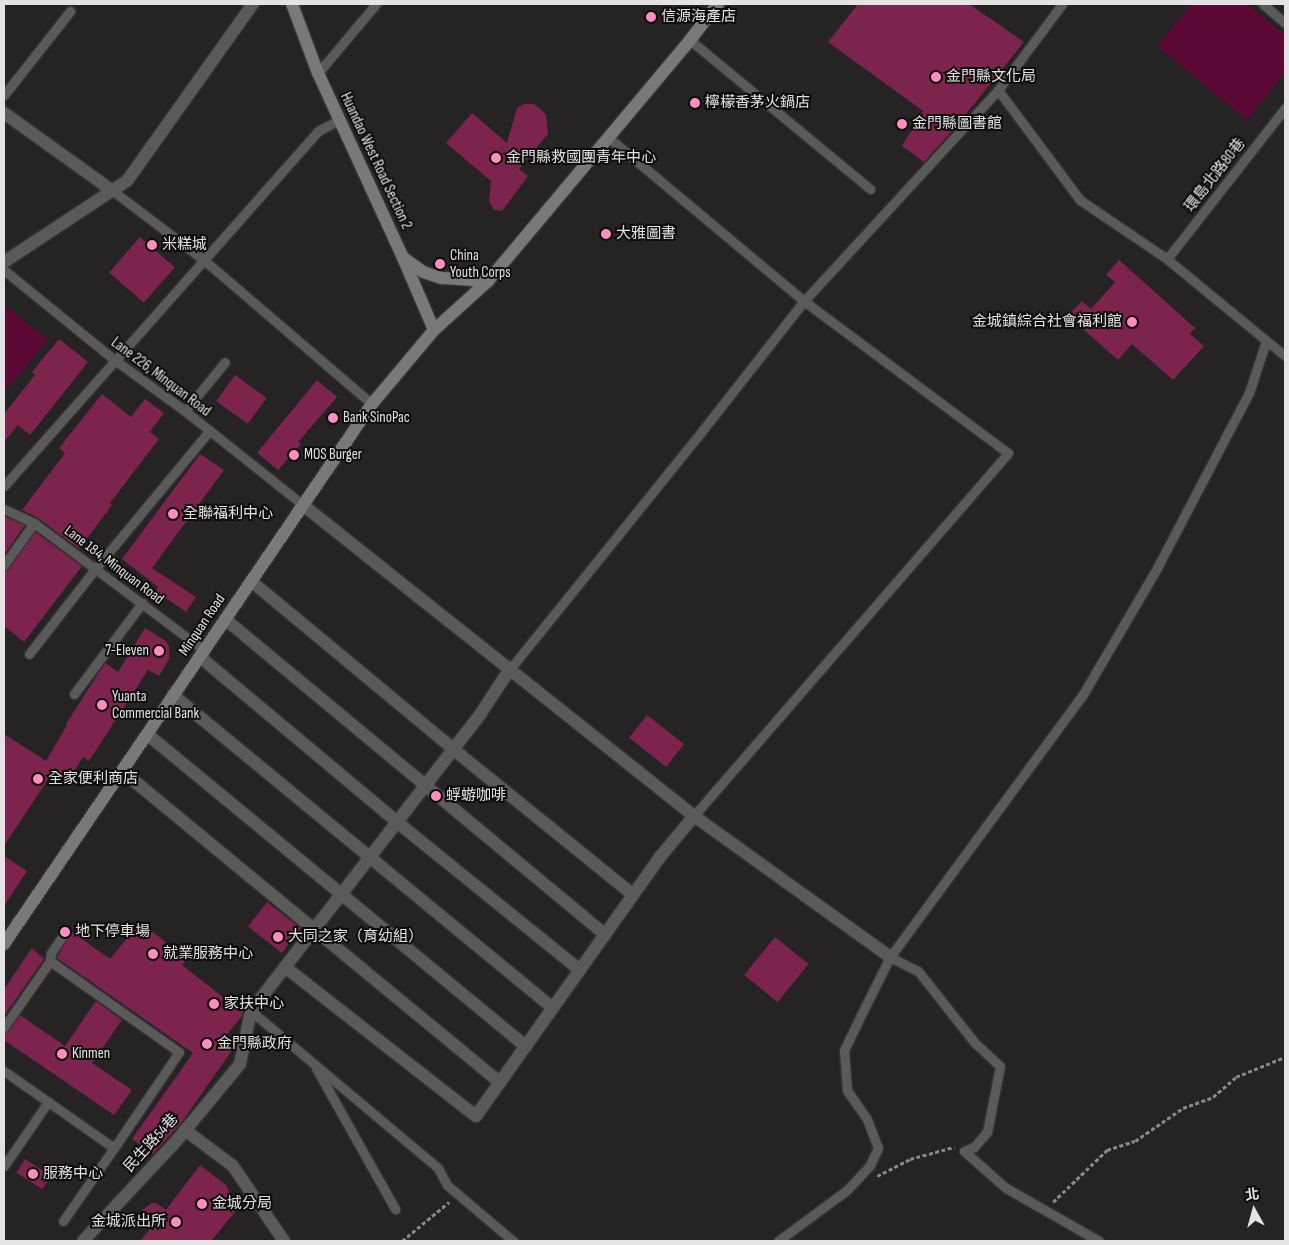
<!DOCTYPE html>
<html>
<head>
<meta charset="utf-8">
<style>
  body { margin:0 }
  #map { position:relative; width:1289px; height:1245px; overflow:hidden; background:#252324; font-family:"Sofia Sans Condensed","Noto Sans TC",sans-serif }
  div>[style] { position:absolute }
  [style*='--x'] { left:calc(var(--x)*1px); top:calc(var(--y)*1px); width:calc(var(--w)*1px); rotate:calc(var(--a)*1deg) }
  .green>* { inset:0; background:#5d0936 }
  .building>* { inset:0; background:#7c244e; transform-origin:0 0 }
  .path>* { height:2.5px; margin-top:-1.25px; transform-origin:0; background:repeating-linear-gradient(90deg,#8a8888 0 4px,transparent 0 6.5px) }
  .roads { filter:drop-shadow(0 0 1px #403e3f) drop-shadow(0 0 1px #403e3f) }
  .service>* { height:9px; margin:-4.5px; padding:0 4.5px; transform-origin:4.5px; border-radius:4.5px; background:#5b5a5a }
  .minor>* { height:12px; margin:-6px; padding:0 6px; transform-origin:6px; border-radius:6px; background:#5b5a5a }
  .secondary>* { height:12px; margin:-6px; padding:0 6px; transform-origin:6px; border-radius:6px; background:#7a7879 }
  .dots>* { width:14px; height:14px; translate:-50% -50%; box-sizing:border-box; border:2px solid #0e0d0d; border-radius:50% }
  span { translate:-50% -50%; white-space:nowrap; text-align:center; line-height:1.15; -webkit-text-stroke:4px #0e0d0d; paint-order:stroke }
  .poi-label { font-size:15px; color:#e4e2e2 }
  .left { translate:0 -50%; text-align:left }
  .right { translate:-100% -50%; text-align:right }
  .street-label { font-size:15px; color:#e4e2e2 }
  .frame { position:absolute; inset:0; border:5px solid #e4e2e2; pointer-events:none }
  .north { position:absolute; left:1229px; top:1185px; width:50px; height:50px; -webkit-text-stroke:4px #0e0d0d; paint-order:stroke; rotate:353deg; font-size:14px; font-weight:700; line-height:20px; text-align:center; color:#e4e2e2 }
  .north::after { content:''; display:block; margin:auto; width:18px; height:22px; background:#e4e2e2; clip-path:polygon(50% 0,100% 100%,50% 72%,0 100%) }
</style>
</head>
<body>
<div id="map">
  <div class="green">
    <i style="clip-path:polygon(1192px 4px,1247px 4px,1285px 35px,1285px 73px,1247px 120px,1157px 46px)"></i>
    <i style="clip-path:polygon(4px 305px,48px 340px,4px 392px)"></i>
  </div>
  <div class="building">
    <i style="clip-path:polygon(858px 4px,969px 4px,1024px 42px,954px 129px,924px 162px,902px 146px,923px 111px,828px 42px)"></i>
    <i style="clip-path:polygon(524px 104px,534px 104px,546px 114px,548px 134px,519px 169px,528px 176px,502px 211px,494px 210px,489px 201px,491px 181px,446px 143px,472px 113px,507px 143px,517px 108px)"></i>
    <i style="left:140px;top:237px;width:46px;height:47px;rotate:41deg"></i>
    <i style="clip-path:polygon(1119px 260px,1195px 328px,1190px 334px,1204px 346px,1173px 380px,1132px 344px,1118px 360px,1068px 316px,1082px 301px,1091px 309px,1115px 282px,1106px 275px)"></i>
    <i style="clip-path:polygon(59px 339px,88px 362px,30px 435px,18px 425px,4px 442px,4px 414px,35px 375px,32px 372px)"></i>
    <i style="left:235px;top:375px;width:39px;height:32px;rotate:36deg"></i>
    <i style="clip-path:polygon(317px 380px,337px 397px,298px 442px,301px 444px,278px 470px,257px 453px)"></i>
    <i style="clip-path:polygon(102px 394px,131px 417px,145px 399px,164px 413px,150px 432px,159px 439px,110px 503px,112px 505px,79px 549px,38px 518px,22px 510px,65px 453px,59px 448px)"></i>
    <i style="clip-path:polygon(200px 454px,224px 470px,152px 568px,196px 597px,186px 612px,156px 591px,158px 587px,122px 559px)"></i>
    <i style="clip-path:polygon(4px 516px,25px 525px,4px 555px)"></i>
    <i style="clip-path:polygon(35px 532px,82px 566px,24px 642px,4px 626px,4px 571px,9px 569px)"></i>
    <i style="clip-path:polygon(145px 628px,166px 641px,169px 646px,169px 659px,159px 676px,148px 670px,89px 761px,83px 757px,69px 779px,54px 770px,4px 846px,4px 734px,46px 761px,67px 725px,66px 724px,105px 663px,118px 672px)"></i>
    <i style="left:647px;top:715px;width:47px;height:29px;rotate:38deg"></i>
    <i style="clip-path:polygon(4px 856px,27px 871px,4px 906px)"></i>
    <i style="left:267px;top:902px;width:43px;height:31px;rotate:38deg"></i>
    <i style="clip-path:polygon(140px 922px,187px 959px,182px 965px,224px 998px,227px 994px,244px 1007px,242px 1016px,224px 1038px,235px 1046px,182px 1122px,153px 1154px,132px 1139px,193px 1053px,57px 958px,71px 931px,110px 959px)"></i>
    <i style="left:775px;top:937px;width:43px;height:49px;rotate:39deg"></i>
    <i style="clip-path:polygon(32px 948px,44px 959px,4px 1016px,4px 989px)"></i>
    <i style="clip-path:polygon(96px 1001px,122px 1020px,92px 1063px,132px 1090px,114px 1115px,4px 1040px,4px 1033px,9px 1031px,20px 1015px,65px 1046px)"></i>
    <i style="left:25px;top:1159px;width:31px;height:16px;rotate:33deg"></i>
    <i style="clip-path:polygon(200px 1165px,227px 1186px,235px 1212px,211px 1241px,140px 1241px,152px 1227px,143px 1220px,142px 1210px,152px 1203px,156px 1203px,166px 1210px)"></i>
  </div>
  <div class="path">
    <i style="--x:877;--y:1176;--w:37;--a:-27"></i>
    <i style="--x:910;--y:1159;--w:46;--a:-15.3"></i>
    <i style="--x:1053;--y:1202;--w:75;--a:-43.9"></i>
    <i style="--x:1107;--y:1150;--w:29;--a:-18"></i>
    <i style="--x:1135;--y:1141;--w:58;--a:-34.5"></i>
    <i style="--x:1183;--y:1108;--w:32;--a:-20"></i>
    <i style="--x:1213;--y:1097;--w:30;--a:-41"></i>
    <i style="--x:1236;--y:1077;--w:53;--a:-22.2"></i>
    <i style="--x:402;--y:1241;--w:61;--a:-39.7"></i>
  </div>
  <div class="roads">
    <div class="service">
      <i style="--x:1263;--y:4;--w:29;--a:41"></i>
      <i style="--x:690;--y:40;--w:234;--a:39.6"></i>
      <i style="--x:318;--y:73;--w:90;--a:-50"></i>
      <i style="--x:998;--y:90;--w:137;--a:53.3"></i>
      <i style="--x:1080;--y:200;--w:105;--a:34.1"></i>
      <i style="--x:1167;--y:259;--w:153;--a:39.4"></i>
      <i style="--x:4;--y:95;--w:107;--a:-51.8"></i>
      <i style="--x:609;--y:138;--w:254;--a:39.9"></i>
      <i style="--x:804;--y:301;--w:254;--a:36.7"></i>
      <i style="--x:1008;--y:453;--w:480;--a:130.9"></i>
      <i style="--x:113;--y:191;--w:114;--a:37.2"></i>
      <i style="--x:204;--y:260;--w:221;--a:40.6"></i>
      <i style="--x:1167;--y:259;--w:192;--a:-52"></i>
      <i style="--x:4;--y:270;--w:144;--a:39.1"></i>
      <i style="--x:116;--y:361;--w:85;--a:35.9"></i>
      <i style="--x:185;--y:411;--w:151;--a:38.5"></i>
      <i style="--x:185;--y:411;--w:63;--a:-50.8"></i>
      <i style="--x:4;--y:486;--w:474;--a:-48.5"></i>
      <i style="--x:318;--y:131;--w:24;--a:-28"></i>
      <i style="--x:4;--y:509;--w:33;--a:25"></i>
      <i style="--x:34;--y:523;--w:212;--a:36.8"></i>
      <i style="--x:4;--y:565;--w:52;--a:-54.5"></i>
      <i style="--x:29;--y:654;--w:108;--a:-52.2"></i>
      <i style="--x:95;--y:569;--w:180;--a:-50.4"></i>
      <i style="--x:510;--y:669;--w:306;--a:-51.1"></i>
      <i style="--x:702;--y:431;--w:165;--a:-51.9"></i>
      <i style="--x:804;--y:301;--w:287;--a:-47.4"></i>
      <i style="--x:998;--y:90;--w:107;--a:-53.3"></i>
      <i style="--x:74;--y:694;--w:114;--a:-53.2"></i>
      <i style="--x:890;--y:957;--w:31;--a:27"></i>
      <i style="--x:918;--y:971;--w:90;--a:51.7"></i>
      <i style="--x:974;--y:1042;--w:35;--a:43"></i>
      <i style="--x:1000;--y:1066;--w:67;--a:101.1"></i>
      <i style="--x:987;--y:1132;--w:20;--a:131"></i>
      <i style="--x:974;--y:1147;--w:11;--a:158"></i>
      <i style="--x:964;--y:1151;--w:56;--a:41.4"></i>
      <i style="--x:1006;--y:1188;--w:107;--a:29.7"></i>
      <i style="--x:50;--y:961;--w:8;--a:-83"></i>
      <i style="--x:51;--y:953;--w:25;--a:-56"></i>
      <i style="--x:251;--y:1011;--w:244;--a:40"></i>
      <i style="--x:438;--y:1168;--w:19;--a:62"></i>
      <i style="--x:447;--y:1185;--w:87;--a:40.3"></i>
      <i style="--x:4;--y:1027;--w:80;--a:-55.1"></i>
      <i style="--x:50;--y:961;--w:158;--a:35.2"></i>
      <i style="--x:179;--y:1052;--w:116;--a:124.1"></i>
      <i style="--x:114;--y:1148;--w:134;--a:-145"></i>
      <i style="--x:316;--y:1068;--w:162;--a:60.7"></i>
      <i style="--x:4;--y:1166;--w:78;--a:-55.5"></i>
      <i style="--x:63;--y:1221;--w:89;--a:-55.1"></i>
      <i style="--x:778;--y:1241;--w:86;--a:-36.5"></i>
      <i style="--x:847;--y:1190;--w:34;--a:-47"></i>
      <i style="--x:870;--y:1165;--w:19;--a:-65"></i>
      <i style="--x:878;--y:1148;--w:31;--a:-111"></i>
      <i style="--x:867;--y:1119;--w:35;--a:-125"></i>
      <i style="--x:847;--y:1090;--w:40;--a:-94.3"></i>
      <i style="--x:844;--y:1050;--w:37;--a:-64"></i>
      <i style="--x:860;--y:1017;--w:67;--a:-63.4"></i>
      <i style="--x:890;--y:957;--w:324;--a:-53.7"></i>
      <i style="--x:1082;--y:696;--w:148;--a:-59.6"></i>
      <i style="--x:1157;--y:568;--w:198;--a:-62.3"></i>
      <i style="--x:1249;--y:393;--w:55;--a:-71.9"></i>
    </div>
    <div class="minor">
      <i style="--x:4;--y:113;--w:134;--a:35.6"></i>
      <i style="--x:4;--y:262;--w:147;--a:-33.4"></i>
      <i style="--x:127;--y:181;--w:217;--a:-54.6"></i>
      <i style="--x:303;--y:505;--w:500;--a:38.5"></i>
      <i style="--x:694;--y:816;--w:241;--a:35.7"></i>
      <i style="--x:251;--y:581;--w:263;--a:39.7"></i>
      <i style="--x:453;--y:749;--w:232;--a:39"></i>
      <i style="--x:225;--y:619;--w:494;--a:39.7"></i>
      <i style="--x:200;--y:657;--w:257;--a:39.9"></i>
      <i style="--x:397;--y:822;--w:235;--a:39"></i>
      <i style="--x:173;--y:695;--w:492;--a:39.5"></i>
      <i style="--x:147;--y:734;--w:491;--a:39.5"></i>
      <i style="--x:122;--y:771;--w:490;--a:39.5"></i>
      <i style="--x:285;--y:967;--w:242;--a:38"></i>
      <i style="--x:476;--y:1116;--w:318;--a:-54.6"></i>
      <i style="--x:660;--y:857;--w:53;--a:-50.3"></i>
      <i style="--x:185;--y:1130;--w:60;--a:36.9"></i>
      <i style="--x:233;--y:1166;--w:91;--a:55.8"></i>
      <i style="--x:83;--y:1241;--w:139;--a:-47"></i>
      <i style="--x:178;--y:1139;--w:97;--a:-50.4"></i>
      <i style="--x:240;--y:1064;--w:54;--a:-78.3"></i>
      <i style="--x:251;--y:1011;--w:376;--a:-52.3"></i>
      <i style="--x:481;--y:713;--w:53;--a:-56.6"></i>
    </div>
    <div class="secondary">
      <i style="--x:292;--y:4;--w:74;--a:69.4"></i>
      <i style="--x:318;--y:73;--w:204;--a:65.3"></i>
      <i style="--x:403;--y:258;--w:78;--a:66.7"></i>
      <i style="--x:404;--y:258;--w:24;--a:36"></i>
      <i style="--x:423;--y:272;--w:20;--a:18"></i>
      <i style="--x:442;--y:278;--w:46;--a:3.7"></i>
      <i style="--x:4;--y:944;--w:653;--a:-55.73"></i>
      <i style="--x:372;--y:404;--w:97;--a:-50"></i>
      <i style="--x:434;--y:330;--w:73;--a:-42.2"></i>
      <i style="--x:488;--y:281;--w:314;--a:-50"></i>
      <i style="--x:690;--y:40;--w:46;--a:-52.1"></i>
    </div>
  </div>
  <div class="dots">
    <i style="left:651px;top:17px;background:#fe8ebd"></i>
    <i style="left:936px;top:77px;background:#fe8ebd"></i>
    <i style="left:695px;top:103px;background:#fe8ebd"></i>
    <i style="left:902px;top:124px;background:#fe8ebd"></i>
    <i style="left:496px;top:158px;background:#fe8ebd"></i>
    <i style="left:606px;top:234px;background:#fe8ebd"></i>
    <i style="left:152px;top:245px;background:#fe8ebd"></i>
    <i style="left:440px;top:264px;background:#fe8ebd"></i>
    <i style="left:1132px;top:322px;background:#fe8ebd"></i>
    <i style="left:333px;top:418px;background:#fe8ebd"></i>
    <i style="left:294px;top:455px;background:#fe8ebd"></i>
    <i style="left:173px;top:514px;background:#fe8ebd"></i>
    <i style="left:159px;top:651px;background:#fe8ebd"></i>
    <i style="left:102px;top:705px;background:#fe8ebd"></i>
    <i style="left:38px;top:779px;background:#fe8ebd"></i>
    <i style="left:436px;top:796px;background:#fe8ebd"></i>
    <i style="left:65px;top:932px;background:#fe8ebd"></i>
    <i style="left:278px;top:937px;background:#fe8ebd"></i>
    <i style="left:153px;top:954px;background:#fe8ebd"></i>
    <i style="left:214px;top:1004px;background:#fe8ebd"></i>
    <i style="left:207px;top:1044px;background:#fe8ebd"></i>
    <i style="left:62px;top:1054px;background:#fe8ebd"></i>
    <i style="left:33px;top:1174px;background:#fe8ebd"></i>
    <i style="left:202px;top:1204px;background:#fe8ebd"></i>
    <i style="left:176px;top:1222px;background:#fe8ebd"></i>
  </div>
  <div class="poi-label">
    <span class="left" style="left:661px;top:17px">信源海產店</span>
    <span class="left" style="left:946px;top:77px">金門縣文化局</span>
    <span class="left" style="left:705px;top:103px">檸檬香茅火鍋店</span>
    <span class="left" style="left:912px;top:124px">金門縣圖書館</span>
    <span class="left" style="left:506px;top:158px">金門縣救國團青年中心</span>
    <span class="left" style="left:616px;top:234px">大雅圖書</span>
    <span class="left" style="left:162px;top:245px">米糕城</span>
    <span class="left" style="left:450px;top:264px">China<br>Youth Corps</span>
    <span class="right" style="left:1122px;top:322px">金城鎮綜合社會福利館</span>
    <span class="left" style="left:343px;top:418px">Bank SinoPac</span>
    <span class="left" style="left:304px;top:455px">MOS Burger</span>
    <span class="left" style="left:183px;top:514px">全聯福利中心</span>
    <span class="right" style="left:149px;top:651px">7-Eleven</span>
    <span class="left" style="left:112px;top:705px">Yuanta<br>Commercial Bank</span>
    <span class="left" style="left:48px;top:779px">全家便利商店</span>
    <span class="left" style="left:446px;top:796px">蜉蝣咖啡</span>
    <span class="left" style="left:75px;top:932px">地下停車場</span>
    <span class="left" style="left:288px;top:937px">大同之家（育幼組）</span>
    <span class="left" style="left:163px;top:954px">就業服務中心</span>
    <span class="left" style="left:224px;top:1004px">家扶中心</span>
    <span class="left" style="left:217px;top:1044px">金門縣政府</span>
    <span class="left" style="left:72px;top:1054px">Kinmen</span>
    <span class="left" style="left:43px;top:1174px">服務中心</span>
    <span class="left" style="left:212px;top:1204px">金城分局</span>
    <span class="right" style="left:166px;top:1222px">金城派出所</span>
  </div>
  <div class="street-label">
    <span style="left:376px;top:161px;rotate:65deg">Huandao West Road Section 2</span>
    <span style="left:1215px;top:175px;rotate:-52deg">環島北路80巷</span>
    <span style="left:161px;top:377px;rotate:37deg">Lane 226, Minquan Road</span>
    <span style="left:114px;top:565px;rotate:37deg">Lane 184, Minquan Road</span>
    <span style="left:202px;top:625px;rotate:-56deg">Minquan Road</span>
    <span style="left:151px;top:1143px;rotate:-48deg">民生路54巷</span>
  </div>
  <div class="frame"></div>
  <div class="north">北</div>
</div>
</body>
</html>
